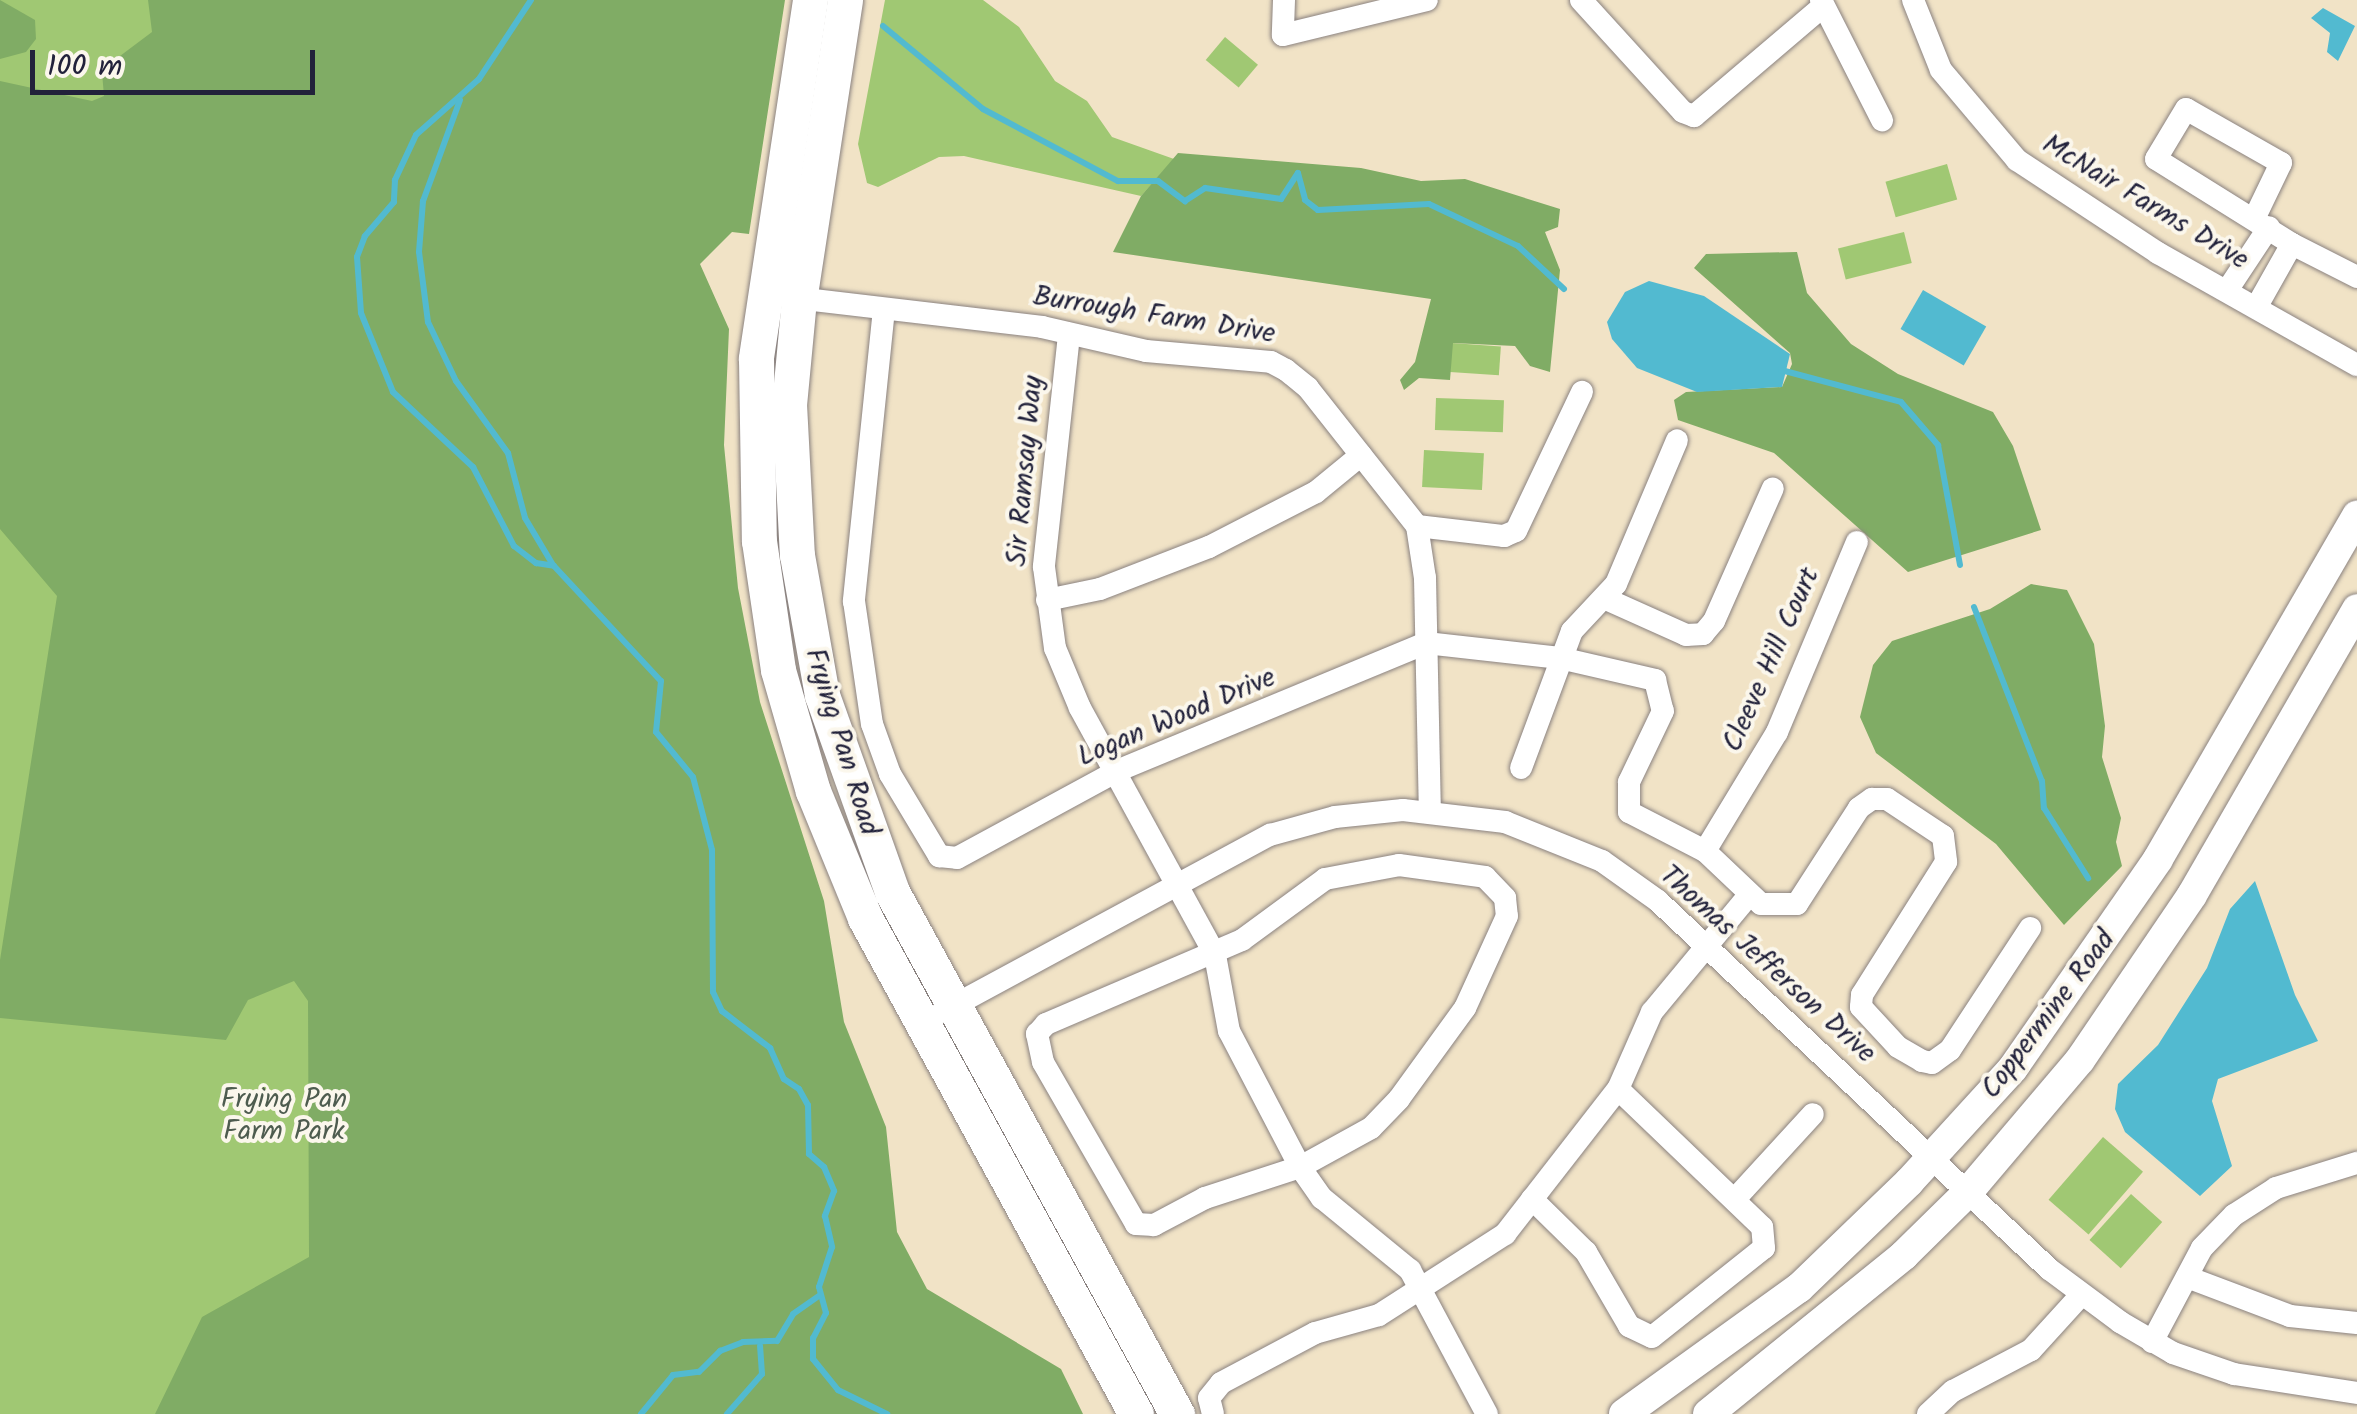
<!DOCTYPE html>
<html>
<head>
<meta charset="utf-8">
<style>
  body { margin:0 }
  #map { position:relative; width:2357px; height:1414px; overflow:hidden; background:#f1e3c6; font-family:Kalam,sans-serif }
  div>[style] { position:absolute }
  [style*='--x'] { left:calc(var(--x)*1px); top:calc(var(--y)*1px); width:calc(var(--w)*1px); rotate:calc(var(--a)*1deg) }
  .green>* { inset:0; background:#a0c873; transform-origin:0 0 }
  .forest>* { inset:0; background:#80ac65 }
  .water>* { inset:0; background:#52bad0; transform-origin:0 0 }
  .stream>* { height:6px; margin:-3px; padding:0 3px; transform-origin:3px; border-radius:3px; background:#52bad0 }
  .roads { filter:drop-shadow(0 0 2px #8a8280) drop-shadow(0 0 2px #8a8280) }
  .street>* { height:22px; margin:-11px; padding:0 11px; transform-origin:11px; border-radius:11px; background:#fff }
  .secondary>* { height:30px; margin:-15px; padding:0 15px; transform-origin:15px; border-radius:15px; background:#fff }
  .primary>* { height:35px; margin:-17.5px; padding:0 17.5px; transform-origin:17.5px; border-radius:17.5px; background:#fff }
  span { translate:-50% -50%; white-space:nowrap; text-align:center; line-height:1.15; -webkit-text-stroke:8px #fbf7ec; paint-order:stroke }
  .street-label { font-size:28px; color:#22223b }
  .park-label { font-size:28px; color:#4e5c4f }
  .scale { position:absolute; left:30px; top:50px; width:285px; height:45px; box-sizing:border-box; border:5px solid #22223b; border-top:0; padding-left:12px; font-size:30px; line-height:35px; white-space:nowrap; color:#22223b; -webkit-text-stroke:8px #fbf7ec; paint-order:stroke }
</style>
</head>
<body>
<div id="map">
  <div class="green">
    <i style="left:0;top:0;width:456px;height:1414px"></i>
    <i style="clip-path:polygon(885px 0,983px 0,1019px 27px,1055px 81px,1087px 101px,1112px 137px,1174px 159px,1141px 196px,964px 156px,939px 157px,878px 187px,867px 183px,858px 144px)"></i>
    <i style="left:1225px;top:37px;width:43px;height:30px;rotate:40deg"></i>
    <i style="left:1947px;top:164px;width:37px;height:64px;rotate:74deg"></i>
    <i style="left:1904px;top:232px;width:32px;height:68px;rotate:76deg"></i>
    <i style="left:1452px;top:343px;width:49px;height:29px;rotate:4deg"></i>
    <i style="left:1436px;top:398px;width:68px;height:32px;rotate:2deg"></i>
    <i style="left:1424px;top:450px;width:60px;height:37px;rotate:3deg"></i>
    <i style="left:2103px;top:1137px;width:53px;height:83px;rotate:41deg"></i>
    <i style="left:2131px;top:1194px;width:42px;height:62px;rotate:42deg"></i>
  </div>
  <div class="forest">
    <i style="clip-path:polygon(0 0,35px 20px,36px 39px,26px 52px,0 59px)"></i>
    <i style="clip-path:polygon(148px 0,785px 0,749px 234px,732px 232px,700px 264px,729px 329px,724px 445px,738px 588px,760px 702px,824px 901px,844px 1022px,886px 1127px,897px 1232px,927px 1289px,1061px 1369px,1083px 1414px,155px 1414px,202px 1317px,309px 1257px,308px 1001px,294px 981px,248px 1000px,226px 1040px,0 1018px,0 960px,57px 596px,0 529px,0 81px,92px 101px,104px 96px,101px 61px,120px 56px,152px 32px)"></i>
    <i style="clip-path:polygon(1178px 153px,1361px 168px,1421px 181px,1465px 179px,1560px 209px,1558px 227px,1545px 232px,1560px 270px,1550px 372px,1530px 366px,1515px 346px,1453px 343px,1450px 380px,1419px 378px,1404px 390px,1400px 380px,1415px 362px,1431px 299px,1113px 252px,1141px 196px)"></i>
    <i style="clip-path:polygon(1797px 252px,1807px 293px,1851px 344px,1898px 374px,1993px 412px,2013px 446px,2041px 530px,1908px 572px,1774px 453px,1678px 420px,1674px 400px,1686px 392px,1782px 387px,1792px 364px,1790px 353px,1694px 268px,1706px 254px)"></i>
    <i style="clip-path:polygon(2031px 584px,2067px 590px,2094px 644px,2105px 726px,2102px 757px,2121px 818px,2116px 842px,2122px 866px,2064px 925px,1996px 844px,1876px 753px,1860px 717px,1873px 665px,1892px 641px,1990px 609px)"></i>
  </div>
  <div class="water">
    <i style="clip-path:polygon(2323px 8px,2355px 26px,2338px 61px,2327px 52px,2330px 33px,2311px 18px)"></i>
    <i style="clip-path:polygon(1649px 281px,1704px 296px,1790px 354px,1782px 387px,1697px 392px,1637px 368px,1612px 339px,1607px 322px,1625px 292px)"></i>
    <i style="left:1923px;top:290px;width:73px;height:45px;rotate:30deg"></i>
    <i style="clip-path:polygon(2255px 881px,2295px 995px,2318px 1041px,2218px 1079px,2212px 1101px,2232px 1166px,2200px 1196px,2125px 1132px,2115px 1109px,2118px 1084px,2158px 1045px,2207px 968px,2230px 909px)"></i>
  </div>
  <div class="stream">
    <i style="--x:531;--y:0;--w:95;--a:123.4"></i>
    <i style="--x:479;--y:79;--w:84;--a:138.4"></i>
    <i style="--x:416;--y:135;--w:50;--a:115"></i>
    <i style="--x:395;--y:180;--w:22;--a:93"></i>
    <i style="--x:394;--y:202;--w:45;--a:130.5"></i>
    <i style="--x:365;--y:236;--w:22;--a:111"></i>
    <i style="--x:357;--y:257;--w:56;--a:85.9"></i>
    <i style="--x:361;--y:313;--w:85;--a:67.9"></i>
    <i style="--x:393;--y:392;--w:110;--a:43.2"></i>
    <i style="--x:473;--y:467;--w:89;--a:62.6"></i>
    <i style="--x:514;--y:546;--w:28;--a:38"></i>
    <i style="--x:536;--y:563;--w:18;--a:9"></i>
    <i style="--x:554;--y:566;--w:157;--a:47.1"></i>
    <i style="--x:661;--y:681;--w:51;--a:95.6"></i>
    <i style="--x:656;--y:732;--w:58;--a:50.6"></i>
    <i style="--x:693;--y:777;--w:75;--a:75.4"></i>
    <i style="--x:712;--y:850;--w:142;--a:89.6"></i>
    <i style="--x:713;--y:992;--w:21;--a:65"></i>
    <i style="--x:722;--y:1011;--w:61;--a:37.6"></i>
    <i style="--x:770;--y:1048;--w:34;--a:66"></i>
    <i style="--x:784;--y:1079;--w:18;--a:34"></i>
    <i style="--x:799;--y:1089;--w:18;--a:61"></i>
    <i style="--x:808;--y:1105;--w:49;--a:88.8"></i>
    <i style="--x:809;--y:1154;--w:20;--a:41"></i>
    <i style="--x:824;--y:1167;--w:26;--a:67"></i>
    <i style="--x:834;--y:1191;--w:27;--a:110"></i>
    <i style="--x:825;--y:1216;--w:32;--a:77"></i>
    <i style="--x:832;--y:1247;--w:42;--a:108"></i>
    <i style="--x:819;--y:1287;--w:27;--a:75"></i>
    <i style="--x:826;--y:1313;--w:28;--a:117"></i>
    <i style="--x:813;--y:1338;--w:21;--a:90"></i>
    <i style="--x:813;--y:1359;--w:40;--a:51"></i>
    <i style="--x:838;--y:1390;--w:55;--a:26.1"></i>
    <i style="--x:883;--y:26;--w:130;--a:39.7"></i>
    <i style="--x:983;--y:109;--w:153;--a:28.1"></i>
    <i style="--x:1118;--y:181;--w:40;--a:0"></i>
    <i style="--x:1158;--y:181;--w:34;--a:37"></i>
    <i style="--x:1185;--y:201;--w:24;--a:-33"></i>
    <i style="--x:1205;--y:188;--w:77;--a:8.2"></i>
    <i style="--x:1281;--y:199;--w:31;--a:-57"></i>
    <i style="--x:1298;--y:173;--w:28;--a:75"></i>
    <i style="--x:1305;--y:200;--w:16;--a:38"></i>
    <i style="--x:1318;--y:210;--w:111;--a:-3.1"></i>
    <i style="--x:1429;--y:204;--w:98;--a:25.3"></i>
    <i style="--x:1518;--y:246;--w:63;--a:43.1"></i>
    <i style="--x:460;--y:100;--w:108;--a:110.1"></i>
    <i style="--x:423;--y:201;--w:51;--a:94.5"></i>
    <i style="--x:419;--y:252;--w:71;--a:82.7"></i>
    <i style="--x:428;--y:322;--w:65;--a:64.6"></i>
    <i style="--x:456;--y:381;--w:89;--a:54.2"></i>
    <i style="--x:508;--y:453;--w:67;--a:75.3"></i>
    <i style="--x:525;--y:518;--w:55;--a:59.2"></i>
    <i style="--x:1781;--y:370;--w:124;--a:14.9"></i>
    <i style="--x:1901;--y:402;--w:57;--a:49.3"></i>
    <i style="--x:1938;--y:445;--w:122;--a:79.6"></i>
    <i style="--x:1974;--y:607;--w:187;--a:68.7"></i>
    <i style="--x:2042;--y:781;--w:27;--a:86"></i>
    <i style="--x:2044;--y:808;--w:83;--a:57.8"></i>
    <i style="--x:641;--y:1414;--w:50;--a:-50.6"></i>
    <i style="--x:673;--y:1375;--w:26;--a:-7"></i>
    <i style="--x:699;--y:1372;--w:30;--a:-45"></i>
    <i style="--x:720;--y:1351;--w:25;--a:-21"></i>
    <i style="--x:743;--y:1342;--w:34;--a:-2"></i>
    <i style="--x:777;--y:1341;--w:31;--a:-59"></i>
    <i style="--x:793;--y:1314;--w:32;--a:-35"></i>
    <i style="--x:727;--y:1414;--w:53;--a:-48.8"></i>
    <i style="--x:762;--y:1374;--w:28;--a:-94"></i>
  </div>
  <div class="roads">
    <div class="street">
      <i style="--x:1284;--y:0;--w:35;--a:92"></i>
      <i style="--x:1283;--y:35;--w:148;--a:-13.7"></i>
      <i style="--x:1581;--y:0;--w:151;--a:47.7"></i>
      <i style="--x:1683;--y:112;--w:12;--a:20"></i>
      <i style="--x:1694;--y:116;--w:168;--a:-40.4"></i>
      <i style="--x:1821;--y:0;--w:135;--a:63.1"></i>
      <i style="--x:1913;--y:0;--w:75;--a:68.2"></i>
      <i style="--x:1941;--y:70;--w:118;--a:49.8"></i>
      <i style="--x:2017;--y:160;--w:169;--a:33.4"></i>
      <i style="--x:2158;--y:253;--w:228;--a:29.4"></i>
      <i style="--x:2255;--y:217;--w:60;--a:-64.3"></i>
      <i style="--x:2281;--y:163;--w:109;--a:-150.4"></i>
      <i style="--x:2186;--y:109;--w:58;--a:121"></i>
      <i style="--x:2156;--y:159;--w:160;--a:32"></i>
      <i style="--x:2292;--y:244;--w:73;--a:26.9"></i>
      <i style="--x:2228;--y:289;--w:74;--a:-56.5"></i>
      <i style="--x:788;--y:297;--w:256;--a:6.7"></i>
      <i style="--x:1042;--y:327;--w:107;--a:13"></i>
      <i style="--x:1146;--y:351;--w:125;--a:5"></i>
      <i style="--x:1271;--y:362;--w:17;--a:28"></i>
      <i style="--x:1286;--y:370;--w:28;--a:39"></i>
      <i style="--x:1308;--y:388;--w:176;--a:51.7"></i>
      <i style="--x:1417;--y:526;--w:53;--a:81.3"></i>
      <i style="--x:1425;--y:578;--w:233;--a:88.8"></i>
      <i style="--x:2257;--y:306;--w:71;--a:-60.6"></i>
      <i style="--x:884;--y:309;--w:294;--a:95.9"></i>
      <i style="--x:854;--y:601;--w:124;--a:81.7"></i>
      <i style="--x:872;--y:724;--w:53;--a:70.2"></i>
      <i style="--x:890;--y:774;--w:96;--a:59.1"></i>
      <i style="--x:939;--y:856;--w:18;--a:6"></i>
      <i style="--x:957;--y:858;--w:182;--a:-28.5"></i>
      <i style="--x:1117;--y:771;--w:334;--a:-22.5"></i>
      <i style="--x:1426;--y:643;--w:135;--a:6.4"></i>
      <i style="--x:1560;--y:658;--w:98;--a:13"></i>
      <i style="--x:1655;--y:680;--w:32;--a:76"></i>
      <i style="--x:1663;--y:711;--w:79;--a:115.6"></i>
      <i style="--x:1629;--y:782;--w:30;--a:90"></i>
      <i style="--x:1629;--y:812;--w:85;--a:27.2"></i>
      <i style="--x:1705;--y:851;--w:77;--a:43.4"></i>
      <i style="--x:1761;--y:904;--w:36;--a:0"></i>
      <i style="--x:1797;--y:904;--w:114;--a:-57.1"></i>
      <i style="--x:1859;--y:808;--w:16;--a:-35"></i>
      <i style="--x:1872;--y:799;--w:15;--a:0"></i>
      <i style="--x:1887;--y:799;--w:67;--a:33.5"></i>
      <i style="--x:1943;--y:836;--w:26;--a:83"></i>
      <i style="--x:1946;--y:862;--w:157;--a:122.3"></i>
      <i style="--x:1862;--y:995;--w:12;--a:95"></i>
      <i style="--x:1861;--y:1007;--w:54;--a:47.2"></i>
      <i style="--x:1898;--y:1047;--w:28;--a:30"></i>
      <i style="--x:1922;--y:1061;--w:10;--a:11"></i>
      <i style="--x:1932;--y:1063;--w:22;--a:-36"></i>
      <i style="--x:1950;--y:1050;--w:146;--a:-56.7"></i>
      <i style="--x:1069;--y:335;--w:233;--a:96.2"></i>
      <i style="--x:1044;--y:567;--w:82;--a:82.3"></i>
      <i style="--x:1055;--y:648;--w:65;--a:67.4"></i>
      <i style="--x:1080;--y:708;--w:281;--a:61.3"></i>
      <i style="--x:1215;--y:955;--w:77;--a:79.6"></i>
      <i style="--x:1229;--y:1031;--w:153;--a:62.4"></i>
      <i style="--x:1300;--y:1167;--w:38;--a:55"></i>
      <i style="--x:1322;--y:1198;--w:114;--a:39.3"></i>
      <i style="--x:1410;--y:1270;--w:163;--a:61.9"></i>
      <i style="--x:1417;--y:526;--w:88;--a:6.6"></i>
      <i style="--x:1504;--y:536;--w:13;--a:-23"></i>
      <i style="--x:1516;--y:531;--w:154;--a:-64.6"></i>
      <i style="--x:1606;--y:599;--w:88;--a:24.2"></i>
      <i style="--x:1686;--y:635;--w:17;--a:-3"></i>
      <i style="--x:1703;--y:634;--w:17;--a:-50"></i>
      <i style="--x:1714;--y:621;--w:145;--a:-66.1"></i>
      <i style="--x:1047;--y:600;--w:54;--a:-11.7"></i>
      <i style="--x:1100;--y:589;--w:117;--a:-21.1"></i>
      <i style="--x:1209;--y:547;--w:120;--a:-27.2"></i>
      <i style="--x:1316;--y:492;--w:58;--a:-39.4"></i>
      <i style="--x:1521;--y:768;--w:146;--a:-69.6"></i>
      <i style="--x:1572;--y:631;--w:64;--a:-46.9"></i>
      <i style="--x:1616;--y:584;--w:156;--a:-67"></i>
      <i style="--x:1705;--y:851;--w:139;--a:-58.8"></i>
      <i style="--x:1777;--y:732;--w:206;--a:-67.2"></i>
      <i style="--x:1399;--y:865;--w:87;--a:7.9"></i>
      <i style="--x:1485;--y:877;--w:29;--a:46"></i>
      <i style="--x:1505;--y:898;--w:18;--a:84"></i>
      <i style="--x:1507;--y:916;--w:101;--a:114.5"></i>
      <i style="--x:1465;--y:1008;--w:112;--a:126"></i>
      <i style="--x:1399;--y:1099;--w:40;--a:134"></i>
      <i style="--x:1371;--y:1128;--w:81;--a:151.2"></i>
      <i style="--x:1300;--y:1167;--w:100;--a:161.9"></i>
      <i style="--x:1205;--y:1198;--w:58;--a:152.1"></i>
      <i style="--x:1154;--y:1225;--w:18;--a:-177"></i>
      <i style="--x:1136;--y:1224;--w:187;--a:-119.9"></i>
      <i style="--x:1043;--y:1062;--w:29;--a:-102"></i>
      <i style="--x:1037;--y:1034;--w:13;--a:-48"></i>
      <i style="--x:1046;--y:1024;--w:213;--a:-23.2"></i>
      <i style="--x:1242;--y:940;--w:103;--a:-36.3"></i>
      <i style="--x:1325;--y:879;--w:75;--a:-10.7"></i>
      <i style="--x:942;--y:1012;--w:373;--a:-28.4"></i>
      <i style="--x:1270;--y:835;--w:67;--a:-15.5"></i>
      <i style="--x:1335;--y:817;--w:68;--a:-5.9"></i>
      <i style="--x:1403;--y:810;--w:103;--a:6.7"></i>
      <i style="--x:1505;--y:822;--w:105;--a:21.9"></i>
      <i style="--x:1602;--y:861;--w:69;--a:35.5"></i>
      <i style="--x:1658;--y:901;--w:537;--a:43.26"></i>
      <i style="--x:2049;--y:1269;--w:89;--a:36.7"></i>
      <i style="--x:2120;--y:1322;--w:61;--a:30.3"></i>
      <i style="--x:2173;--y:1353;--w:65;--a:19"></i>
      <i style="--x:2234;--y:1374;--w:124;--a:8.8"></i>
      <i style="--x:1532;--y:1199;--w:76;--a:44.5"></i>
      <i style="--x:1586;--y:1252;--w:86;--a:59.8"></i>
      <i style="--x:1629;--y:1326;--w:25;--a:26"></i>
      <i style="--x:1652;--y:1337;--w:143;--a:-38.5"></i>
      <i style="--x:1764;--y:1248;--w:21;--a:-95"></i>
      <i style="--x:1762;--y:1227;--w:199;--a:-136.2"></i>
      <i style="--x:1735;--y:1199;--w:115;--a:-47.5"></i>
      <i style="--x:2187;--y:1277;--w:110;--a:20.7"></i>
      <i style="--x:2290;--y:1316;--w:67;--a:6"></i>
      <i style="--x:2152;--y:1342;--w:106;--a:-62"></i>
      <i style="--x:2202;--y:1248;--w:46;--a:-45.9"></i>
      <i style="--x:2234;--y:1215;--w:50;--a:-32.7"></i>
      <i style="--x:2276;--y:1188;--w:85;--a:-17.2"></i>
      <i style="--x:1213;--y:1414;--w:16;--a:-104"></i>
      <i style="--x:1209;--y:1398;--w:19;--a:-51"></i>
      <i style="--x:1221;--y:1383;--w:106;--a:-28"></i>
      <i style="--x:1315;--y:1333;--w:66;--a:-15.7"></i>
      <i style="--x:1379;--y:1315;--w:150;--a:-32.7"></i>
      <i style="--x:1505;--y:1234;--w:184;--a:-52.1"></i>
      <i style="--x:1618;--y:1089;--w:84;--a:-66.2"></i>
      <i style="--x:1652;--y:1012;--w:152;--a:-50.3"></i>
      <i style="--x:1928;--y:1414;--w:34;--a:-43"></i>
      <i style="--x:1953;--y:1391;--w:88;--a:-27.7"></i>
      <i style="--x:2031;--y:1350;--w:74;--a:-47.7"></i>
    </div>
    <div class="secondary">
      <i style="--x:1624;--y:1414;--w:216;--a:-35.8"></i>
      <i style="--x:1799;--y:1288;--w:153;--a:-43.9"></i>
      <i style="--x:1909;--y:1182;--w:154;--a:-47.6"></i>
      <i style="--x:2013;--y:1068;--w:254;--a:-55.2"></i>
      <i style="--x:2158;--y:859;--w:397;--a:-59.9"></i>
      <i style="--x:1708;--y:1414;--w:252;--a:-39"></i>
      <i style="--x:1904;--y:1255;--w:90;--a:-44.5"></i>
      <i style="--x:1968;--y:1192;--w:173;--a:-49.7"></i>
      <i style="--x:2080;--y:1060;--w:199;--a:-55.8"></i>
      <i style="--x:2192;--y:895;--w:330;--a:-60"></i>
    </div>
    <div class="primary">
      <i style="--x:810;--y:0;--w:363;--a:98.6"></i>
      <i style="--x:756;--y:359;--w:182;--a:89.1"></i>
      <i style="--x:759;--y:541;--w:130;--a:81.6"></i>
      <i style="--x:778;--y:670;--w:126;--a:73.9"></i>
      <i style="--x:813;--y:791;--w:137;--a:67.7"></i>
      <i style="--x:865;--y:918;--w:565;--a:61.35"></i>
      <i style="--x:845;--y:0;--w:303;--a:98.7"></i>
      <i style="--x:799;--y:299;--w:105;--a:95.4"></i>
      <i style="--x:789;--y:404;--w:151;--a:87"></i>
      <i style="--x:797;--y:555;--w:142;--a:79.9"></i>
      <i style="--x:822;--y:695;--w:209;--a:70.4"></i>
      <i style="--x:892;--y:892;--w:595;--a:61.37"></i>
    </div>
  </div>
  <div class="street-label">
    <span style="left:2145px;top:203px;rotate:31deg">McNair Farms Drive</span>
    <span style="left:1154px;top:316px;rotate:9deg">Burrough Farm Drive</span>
    <span style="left:1026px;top:471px;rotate:-85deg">Sir Ramsay Way</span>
    <span style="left:1772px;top:660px;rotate:-66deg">Cleeve Hill Court</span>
    <span style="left:1177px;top:718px;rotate:-23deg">Logan Wood Drive</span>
    <span style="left:841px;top:742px;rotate:73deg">Frying Pan Road</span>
    <span style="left:1767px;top:965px;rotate:42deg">Thomas Jefferson Drive</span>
    <span style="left:2049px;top:1015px;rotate:-53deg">Coppermine Road</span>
  </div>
  <div class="park-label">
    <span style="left:284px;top:1116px">Frying Pan<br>Farm Park</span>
  </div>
  <div class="scale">100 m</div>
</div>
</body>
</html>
